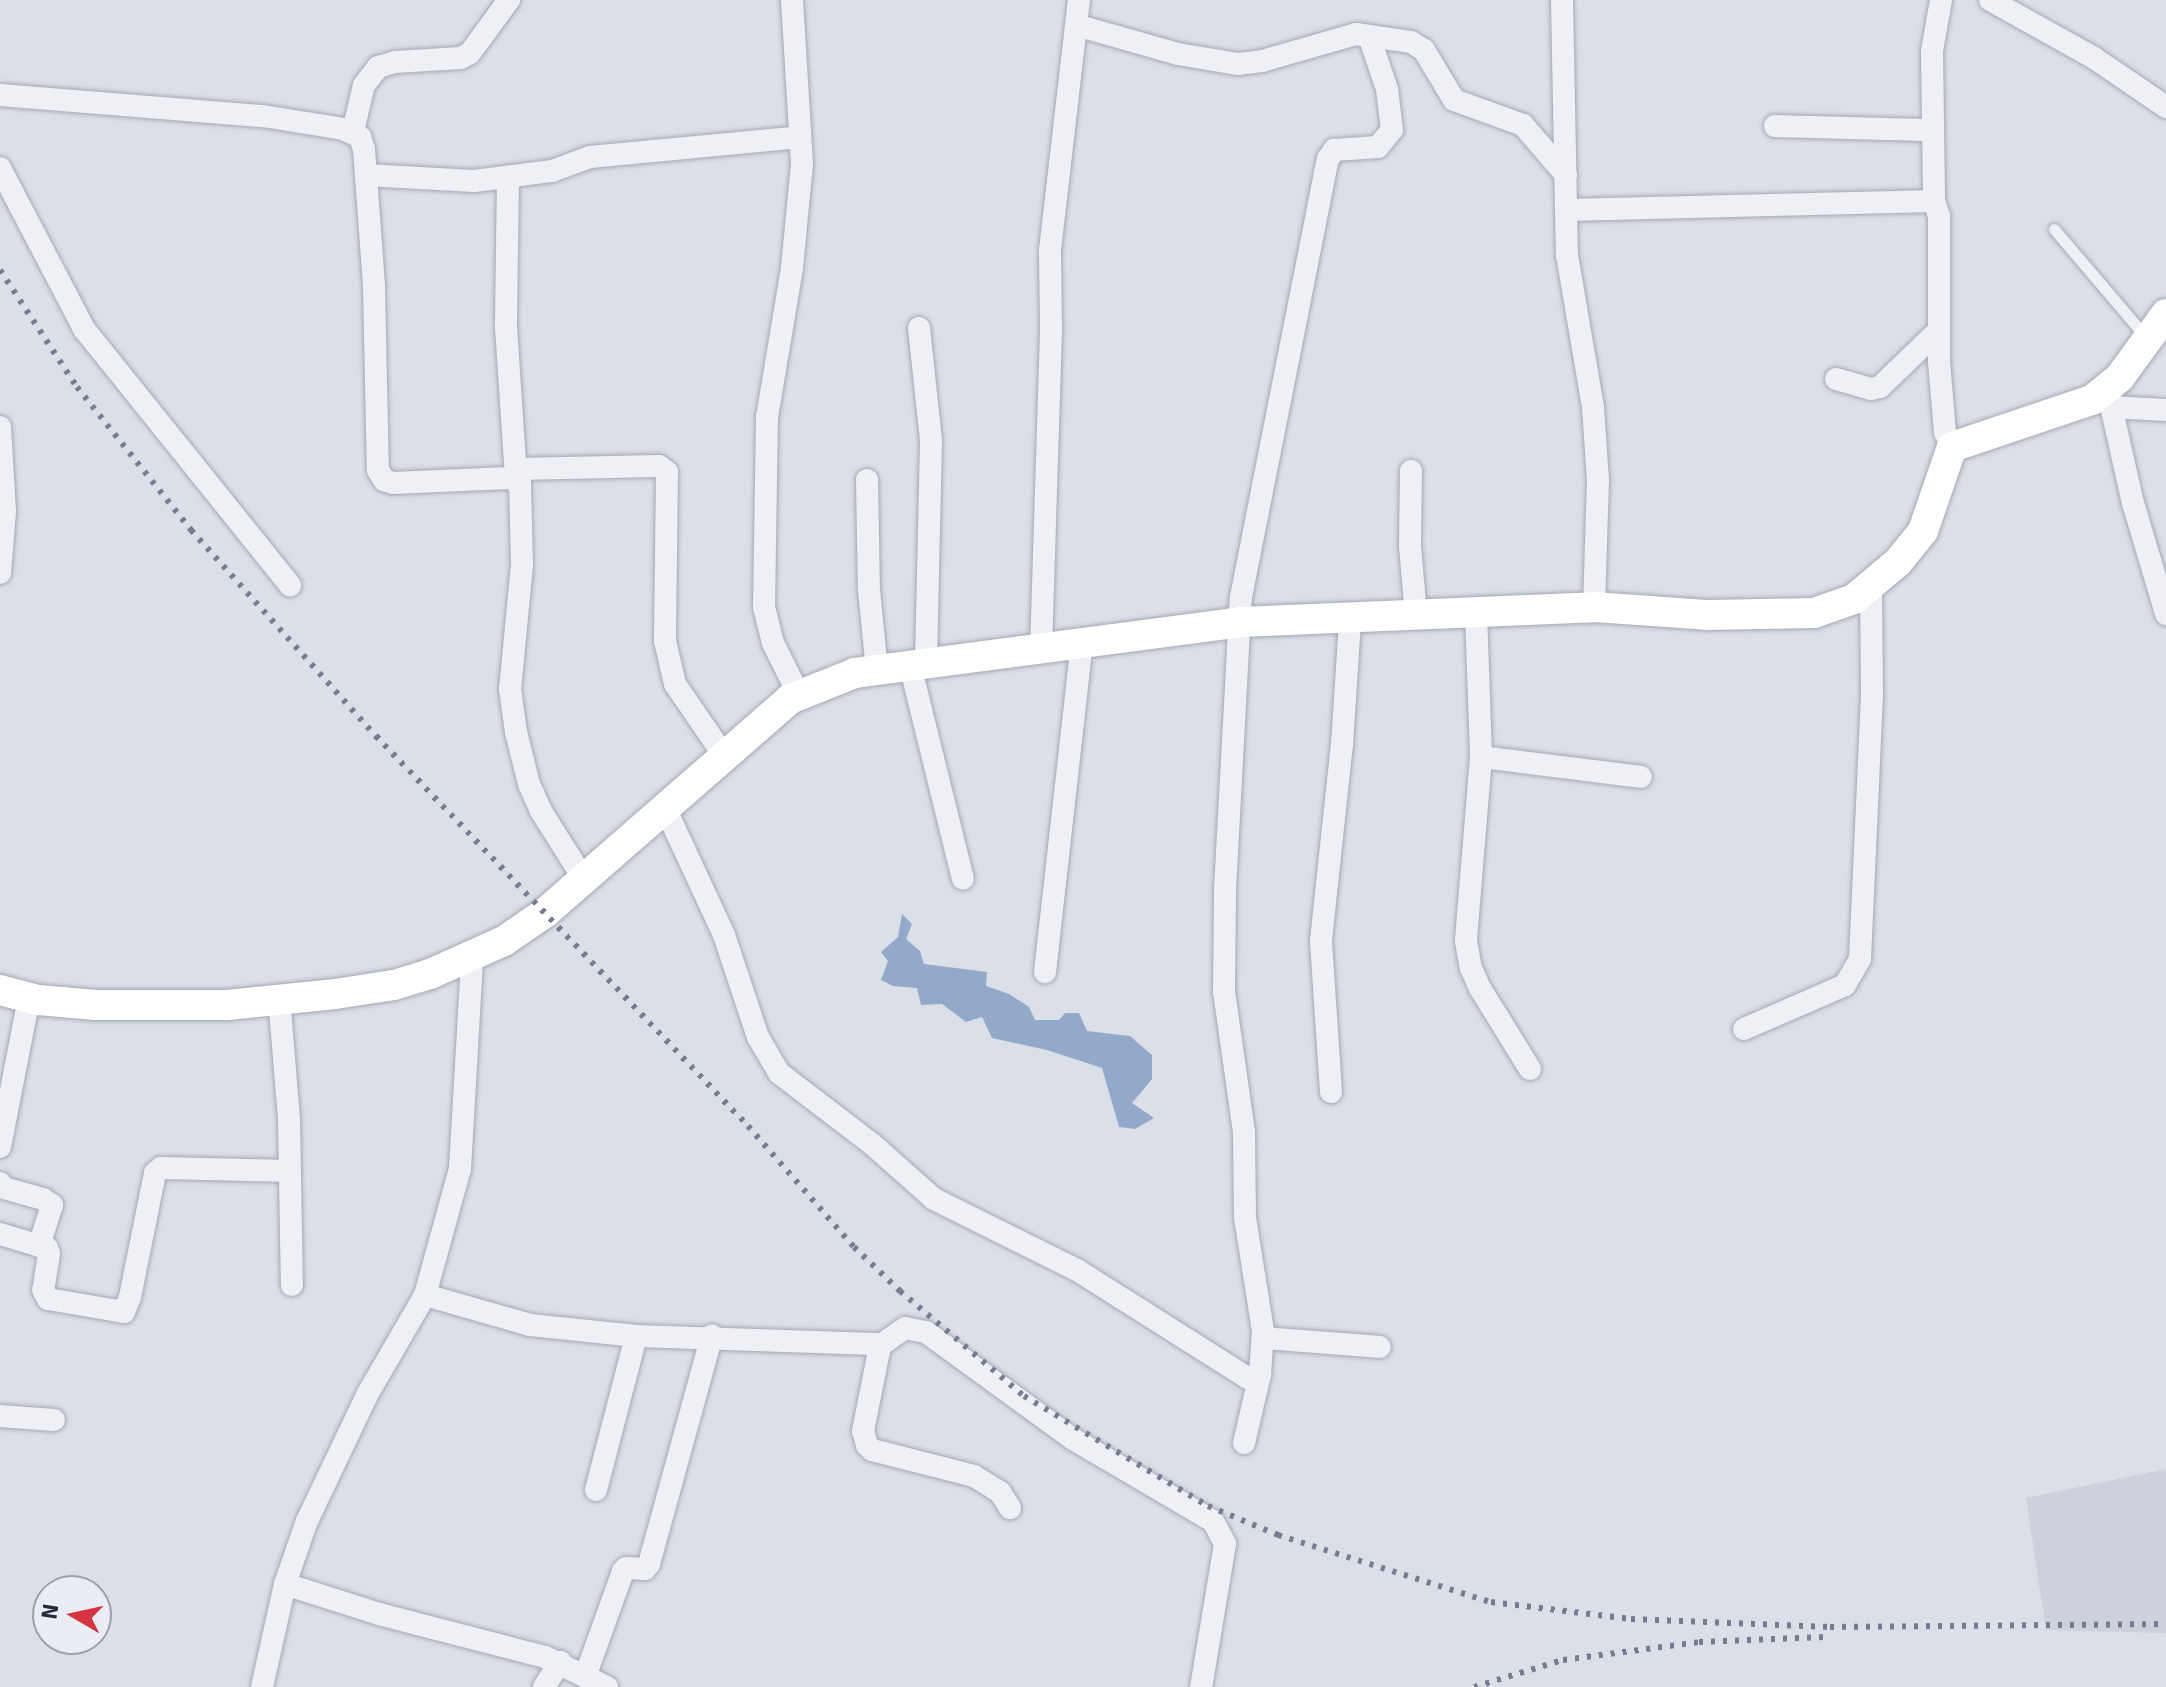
<!DOCTYPE html>
<html>
<head>
<meta charset="utf-8">
<style>
  body { margin:0 }
  #map { position:relative; width:2166px; height:1687px; overflow:hidden; background:#dbdfe7; font-family:Signika,sans-serif }
  div>[style] { position:absolute }
  [style*='--x'] { left:calc(var(--x)*1px); top:calc(var(--y)*1px); width:calc(var(--w)*1px); rotate:calc(var(--a)*1deg) }
  .built>* { inset:0; background:#cdd1dc }
  .water>* { inset:0; background:#92a9ca }
  .roads { filter:drop-shadow(0 0 2px #a4a9b4) drop-shadow(0 0 2px #a4a9b4) }
  .lane>* { height:11px; margin:-5.5px; padding:0 5.5px; transform-origin:5.5px; border-radius:5.5px; background:#eef0f5 }
  .street>* { height:22px; margin:-11px; padding:0 11px; transform-origin:11px; border-radius:11px; background:#eef0f5 }
  .secondary>* { height:30px; margin:-15px; padding:0 15px; transform-origin:15px; border-radius:15px; background:#fff }
  .rail>* { height:6px; margin-top:-3px; transform-origin:0; background:repeating-linear-gradient(90deg,#737c91 0 4px,transparent 0 12px) }
  span { translate:-50% -50%; white-space:nowrap; text-align:center; line-height:1.15; -webkit-text-stroke:8px #eaeef4; paint-order:stroke }
  .north { position:absolute; left:32px; top:1575px; width:80px; height:80px; box-sizing:border-box; background:#eaeef4; border:2px solid #9ba0ab; border-radius:50%; rotate:279deg; font-size:22px; font-weight:700; line-height:32px; text-align:center; color:#242b3e }
  .north::after { content:''; display:block; margin:auto; width:28px; height:36px; background:#d83341; clip-path:polygon(50% 0,100% 100%,50% 72%,0 100%) }
</style>
</head>
<body>
<div id="map">
  <div class="built">
    <i style="clip-path:polygon(2166px 1469px,2166px 1633px,2046px 1630px,2026px 1498px)"></i>
  </div>
  <div class="water">
    <i style="clip-path:polygon(902px 914px,912px 924px,906px 939px,920px 951px,924px 964px,987px 972px,986px 986px,1009px 994px,1029px 1007px,1035px 1020px,1059px 1020px,1065px 1013px,1079px 1013px,1087px 1031px,1130px 1036px,1152px 1055px,1152px 1079px,1132px 1103px,1154px 1118px,1135px 1129px,1119px 1127px,1102px 1068px,1047px 1050px,992px 1038px,982px 1017px,966px 1022px,942px 1004px,921px 1005px,917px 988px,893px 986px,881px 980px,888px 961px,881px 952px,898px 937px)"></i>
  </div>
  <div class="roads">
    <div class="lane">
      <i style="--x:2054;--y:229;--w:142;--a:49.6"></i>
    </div>
    <div class="street">
      <i style="--x:792;--y:0;--w:164;--a:86.5"></i>
      <i style="--x:802;--y:164;--w:104;--a:95.5"></i>
      <i style="--x:792;--y:268;--w:151;--a:99.5"></i>
      <i style="--x:767;--y:417;--w:190;--a:90.9"></i>
      <i style="--x:764;--y:607;--w:37;--a:76"></i>
      <i style="--x:773;--y:643;--w:56;--a:63.4"></i>
      <i style="--x:1562;--y:0;--w:255;--a:88.9"></i>
      <i style="--x:1567;--y:255;--w:154;--a:80.3"></i>
      <i style="--x:1593;--y:407;--w:73;--a:86.1"></i>
      <i style="--x:1598;--y:480;--w:127;--a:91.8"></i>
      <i style="--x:1941;--y:0;--w:52;--a:100"></i>
      <i style="--x:1932;--y:51;--w:150;--a:89.2"></i>
      <i style="--x:1934;--y:201;--w:16;--a:72"></i>
      <i style="--x:1939;--y:216;--w:145;--a:90"></i>
      <i style="--x:1939;--y:361;--w:71;--a:85.2"></i>
      <i style="--x:1945;--y:432;--w:17;--a:65"></i>
      <i style="--x:1990;--y:0;--w:119;--a:29.1"></i>
      <i style="--x:2094;--y:58;--w:87;--a:34.2"></i>
      <i style="--x:1076;--y:25;--w:106;--a:15.9"></i>
      <i style="--x:1178;--y:54;--w:61;--a:9.5"></i>
      <i style="--x:1238;--y:64;--w:24;--a:-7"></i>
      <i style="--x:1262;--y:61;--w:98;--a:-16"></i>
      <i style="--x:1356;--y:34;--w:56;--a:8.3"></i>
      <i style="--x:1411;--y:42;--w:15;--a:32"></i>
      <i style="--x:1424;--y:50;--w:58;--a:59"></i>
      <i style="--x:1454;--y:100;--w:73;--a:19.9"></i>
      <i style="--x:1523;--y:125;--w:66;--a:49.3"></i>
      <i style="--x:0;--y:95;--w:264;--a:4.6"></i>
      <i style="--x:263;--y:116;--w:81;--a:9.2"></i>
      <i style="--x:343;--y:129;--w:19;--a:25"></i>
      <i style="--x:360;--y:137;--w:13;--a:72"></i>
      <i style="--x:364;--y:149;--w:137;--a:85.8"></i>
      <i style="--x:374;--y:286;--w:184;--a:88.8"></i>
      <i style="--x:378;--y:470;--w:12;--a:59"></i>
      <i style="--x:384;--y:480;--w:9;--a:18"></i>
      <i style="--x:393;--y:483;--w:116;--a:-2.5"></i>
      <i style="--x:509;--y:478;--w:12;--a:24"></i>
      <i style="--x:520;--y:483;--w:82;--a:88.6"></i>
      <i style="--x:522;--y:565;--w:125;--a:95.5"></i>
      <i style="--x:510;--y:689;--w:43;--a:82.1"></i>
      <i style="--x:516;--y:732;--w:54;--a:76"></i>
      <i style="--x:529;--y:784;--w:30;--a:66"></i>
      <i style="--x:541;--y:811;--w:79;--a:57.9"></i>
      <i style="--x:1775;--y:126;--w:158;--a:1.5"></i>
      <i style="--x:353;--y:131;--w:47;--a:-76.6"></i>
      <i style="--x:364;--y:85;--w:23;--a:-52"></i>
      <i style="--x:378;--y:67;--w:18;--a:-16"></i>
      <i style="--x:395;--y:62;--w:66;--a:-3.5"></i>
      <i style="--x:461;--y:58;--w:10;--a:-29"></i>
      <i style="--x:470;--y:53;--w:66;--a:-53.7"></i>
      <i style="--x:0;--y:168;--w:182;--a:62.4"></i>
      <i style="--x:84;--y:329;--w:329;--a:51.2"></i>
      <i style="--x:366;--y:175;--w:108;--a:3.2"></i>
      <i style="--x:474;--y:181;--w:79;--a:-7.3"></i>
      <i style="--x:552;--y:171;--w:40;--a:-20.2"></i>
      <i style="--x:590;--y:157;--w:211;--a:-5.4"></i>
      <i style="--x:508;--y:177;--w:150;--a:90.8"></i>
      <i style="--x:506;--y:327;--w:152;--a:86.2"></i>
      <i style="--x:1568;--y:210;--w:366;--a:-1.4"></i>
      <i style="--x:919;--y:328;--w:114;--a:83.9"></i>
      <i style="--x:931;--y:441;--w:222;--a:91.3"></i>
      <i style="--x:1836;--y:379;--w:36;--a:16"></i>
      <i style="--x:1871;--y:389;--w:9;--a:-13"></i>
      <i style="--x:1880;--y:387;--w:82;--a:-44"></i>
      <i style="--x:2107;--y:388;--w:118;--a:77.3"></i>
      <i style="--x:2133;--y:503;--w:116;--a:73.4"></i>
      <i style="--x:2111;--y:407;--w:55;--a:3.1"></i>
      <i style="--x:0;--y:427;--w:84;--a:86.6"></i>
      <i style="--x:5;--y:511;--w:62;--a:94.6"></i>
      <i style="--x:516;--y:469;--w:143;--a:-1.2"></i>
      <i style="--x:659;--y:466;--w:10;--a:37"></i>
      <i style="--x:667;--y:472;--w:169;--a:90.7"></i>
      <i style="--x:665;--y:641;--w:44;--a:76.9"></i>
      <i style="--x:675;--y:684;--w:88;--a:55.6"></i>
      <i style="--x:1411;--y:471;--w:75;--a:90.8"></i>
      <i style="--x:1410;--y:546;--w:69;--a:85"></i>
      <i style="--x:867;--y:480;--w:110;--a:89"></i>
      <i style="--x:869;--y:590;--w:80;--a:84.3"></i>
      <i style="--x:1476;--y:612;--w:145;--a:88"></i>
      <i style="--x:1481;--y:757;--w:185;--a:94.7"></i>
      <i style="--x:1466;--y:941;--w:27;--a:80"></i>
      <i style="--x:1471;--y:968;--w:24;--a:66"></i>
      <i style="--x:1481;--y:990;--w:93;--a:58.2"></i>
      <i style="--x:1041;--y:650;--w:324;--a:-88.2"></i>
      <i style="--x:1051;--y:326;--w:76;--a:-90.8"></i>
      <i style="--x:1050;--y:250;--w:252;--a:-83.4"></i>
      <i style="--x:910;--y:665;--w:220;--a:76.1"></i>
      <i style="--x:1481;--y:757;--w:161;--a:7.1"></i>
      <i style="--x:666;--y:810;--w:138;--a:65.1"></i>
      <i style="--x:724;--y:935;--w:108;--a:71.6"></i>
      <i style="--x:758;--y:1037;--w:42;--a:59.7"></i>
      <i style="--x:779;--y:1073;--w:117;--a:37.4"></i>
      <i style="--x:872;--y:1144;--w:83;--a:41.6"></i>
      <i style="--x:934;--y:1199;--w:160;--a:26.4"></i>
      <i style="--x:1077;--y:1270;--w:202;--a:32.3"></i>
      <i style="--x:1248;--y:1378;--w:13;--a:-18"></i>
      <i style="--x:1260;--y:1374;--w:43;--a:-86"></i>
      <i style="--x:1263;--y:1331;--w:115;--a:-99"></i>
      <i style="--x:1245;--y:1217;--w:85;--a:-90.7"></i>
      <i style="--x:1244;--y:1132;--w:142;--a:-98.1"></i>
      <i style="--x:1224;--y:991;--w:102;--a:-89.4"></i>
      <i style="--x:1225;--y:889;--w:292;--a:-86.9"></i>
      <i style="--x:1241;--y:597;--w:447;--a:-78.8"></i>
      <i style="--x:1328;--y:159;--w:11;--a:-56"></i>
      <i style="--x:1334;--y:150;--w:44;--a:-3.9"></i>
      <i style="--x:1378;--y:147;--w:22;--a:-51"></i>
      <i style="--x:1392;--y:130;--w:41;--a:-97"></i>
      <i style="--x:1387;--y:89;--w:56;--a:-108.8"></i>
      <i style="--x:1045;--y:972;--w:330;--a:-83.6"></i>
      <i style="--x:279;--y:997;--w:122;--a:85.3"></i>
      <i style="--x:289;--y:1119;--w:166;--a:89"></i>
      <i style="--x:1744;--y:1029;--w:110;--a:-23.5"></i>
      <i style="--x:1845;--y:985;--w:30;--a:-60"></i>
      <i style="--x:1860;--y:959;--w:263;--a:-87.4"></i>
      <i style="--x:1872;--y:696;--w:111;--a:-90.5"></i>
      <i style="--x:1331;--y:1092;--w:152;--a:-93.8"></i>
      <i style="--x:1321;--y:940;--w:196;--a:-83.9"></i>
      <i style="--x:1342;--y:745;--w:125;--a:-86.3"></i>
      <i style="--x:0;--y:1147;--w:152;--a:-79"></i>
      <i style="--x:0;--y:1183;--w:6;--a:51"></i>
      <i style="--x:4;--y:1188;--w:41;--a:15.8"></i>
      <i style="--x:43;--y:1199;--w:11;--a:34"></i>
      <i style="--x:52;--y:1205;--w:43;--a:107.6"></i>
      <i style="--x:0;--y:1234;--w:49;--a:16.6"></i>
      <i style="--x:47;--y:1248;--w:6;--a:72"></i>
      <i style="--x:49;--y:1254;--w:36;--a:99"></i>
      <i style="--x:43;--y:1290;--w:10;--a:61"></i>
      <i style="--x:48;--y:1299;--w:77;--a:9.7"></i>
      <i style="--x:124;--y:1312;--w:16;--a:-68"></i>
      <i style="--x:130;--y:1297;--w:126;--a:-78.6"></i>
      <i style="--x:155;--y:1173;--w:8;--a:-40"></i>
      <i style="--x:161;--y:1168;--w:129;--a:1.3"></i>
      <i style="--x:425;--y:1295;--w:109;--a:15.9"></i>
      <i style="--x:530;--y:1325;--w:107;--a:5.9"></i>
      <i style="--x:636;--y:1336;--w:239;--a:1.9"></i>
      <i style="--x:875;--y:1344;--w:8;--a:60"></i>
      <i style="--x:879;--y:1351;--w:82;--a:101.3"></i>
      <i style="--x:863;--y:1431;--w:15;--a:74"></i>
      <i style="--x:867;--y:1445;--w:7;--a:45"></i>
      <i style="--x:872;--y:1450;--w:105;--a:14.3"></i>
      <i style="--x:974;--y:1476;--w:31;--a:32"></i>
      <i style="--x:1000;--y:1492;--w:19;--a:58"></i>
      <i style="--x:1263;--y:1338;--w:117;--a:4.4"></i>
      <i style="--x:878;--y:1347;--w:33;--a:-35"></i>
      <i style="--x:905;--y:1328;--w:21;--a:11"></i>
      <i style="--x:926;--y:1332;--w:182;--a:36.1"></i>
      <i style="--x:1073;--y:1439;--w:162;--a:30.4"></i>
      <i style="--x:1213;--y:1521;--w:26;--a:62"></i>
      <i style="--x:1225;--y:1544;--w:145;--a:99.5"></i>
      <i style="--x:0;--y:1416;--w:54;--a:4.2"></i>
      <i style="--x:1244;--y:1443;--w:71;--a:-76.9"></i>
      <i style="--x:596;--y:1490;--w:159;--a:-75.4"></i>
      <i style="--x:285;--y:1584;--w:99;--a:17.7"></i>
      <i style="--x:379;--y:1614;--w:171;--a:14.5"></i>
      <i style="--x:545;--y:1657;--w:69;--a:25.8"></i>
      <i style="--x:586;--y:1674;--w:109;--a:-70.2"></i>
      <i style="--x:623;--y:1571;--w:4;--a:-45"></i>
      <i style="--x:626;--y:1568;--w:19;--a:3"></i>
      <i style="--x:645;--y:1569;--w:6;--a:-51"></i>
      <i style="--x:649;--y:1564;--w:237;--a:-74.6"></i>
      <i style="--x:262;--y:1687;--w:106;--a:-77.4"></i>
      <i style="--x:285;--y:1584;--w:67;--a:-70.8"></i>
      <i style="--x:307;--y:1521;--w:140;--a:-64.5"></i>
      <i style="--x:367;--y:1395;--w:116;--a:-59.9"></i>
      <i style="--x:425;--y:1295;--w:131;--a:-74.5"></i>
      <i style="--x:460;--y:1169;--w:211;--a:-86.7"></i>
      <i style="--x:544;--y:1687;--w:30;--a:-57"></i>
    </div>
    <div class="secondary">
      <i style="--x:0;--y:990;--w:39;--a:15"></i>
      <i style="--x:38;--y:1000;--w:58;--a:4.9"></i>
      <i style="--x:96;--y:1005;--w:131;--a:0"></i>
      <i style="--x:227;--y:1005;--w:109;--a:-5.8"></i>
      <i style="--x:335;--y:994;--w:60;--a:-8.7"></i>
      <i style="--x:394;--y:985;--w:38;--a:-17"></i>
      <i style="--x:430;--y:974;--w:81;--a:-24"></i>
      <i style="--x:504;--y:941;--w:51;--a:-34.6"></i>
      <i style="--x:546;--y:912;--w:324;--a:-41.1"></i>
      <i style="--x:790;--y:699;--w:70;--a:-21.8"></i>
      <i style="--x:855;--y:673;--w:388;--a:-7.5"></i>
      <i style="--x:1240;--y:622;--w:354;--a:-2.4"></i>
      <i style="--x:1594;--y:607;--w:113;--a:4"></i>
      <i style="--x:1707;--y:615;--w:107;--a:-1.1"></i>
      <i style="--x:1814;--y:613;--w:42;--a:-19.3"></i>
      <i style="--x:1854;--y:599;--w:57;--a:-40.1"></i>
      <i style="--x:1898;--y:562;--w:40;--a:-51"></i>
      <i style="--x:1923;--y:531;--w:89;--a:-71"></i>
      <i style="--x:1952;--y:447;--w:148;--a:-18.6"></i>
      <i style="--x:2092;--y:400;--w:36;--a:-39"></i>
      <i style="--x:2120;--y:377;--w:78;--a:-53.9"></i>
    </div>
  </div>
  <div class="rail">
    <i style="--x:0;--y:270;--w:140;--a:56.7"></i>
    <i style="--x:77;--y:387;--w:183;--a:51.4"></i>
    <i style="--x:191;--y:530;--w:277;--a:48.1"></i>
    <i style="--x:376;--y:736;--w:539;--a:46.35"></i>
    <i style="--x:748;--y:1126;--w:161;--a:48.8"></i>
    <i style="--x:854;--y:1247;--w:64;--a:43.7"></i>
    <i style="--x:900;--y:1291;--w:162;--a:40.3"></i>
    <i style="--x:1024;--y:1396;--w:214;--a:30.9"></i>
    <i style="--x:1208;--y:1506;--w:76;--a:22.5"></i>
    <i style="--x:1278;--y:1535;--w:223;--a:17.5"></i>
    <i style="--x:1491;--y:1602;--w:141;--a:6.9"></i>
    <i style="--x:1631;--y:1619;--w:199;--a:2.3"></i>
    <i style="--x:1830;--y:1627;--w:336;--a:-0.5"></i>
    <i style="--x:1474;--y:1687;--w:93;--a:-16.9"></i>
    <i style="--x:1563;--y:1660;--w:137;--a:-7.5"></i>
    <i style="--x:1699;--y:1642;--w:125;--a:-2.3"></i>
  </div>
  <div class="north">N</div>
</div>
</body>
</html>
